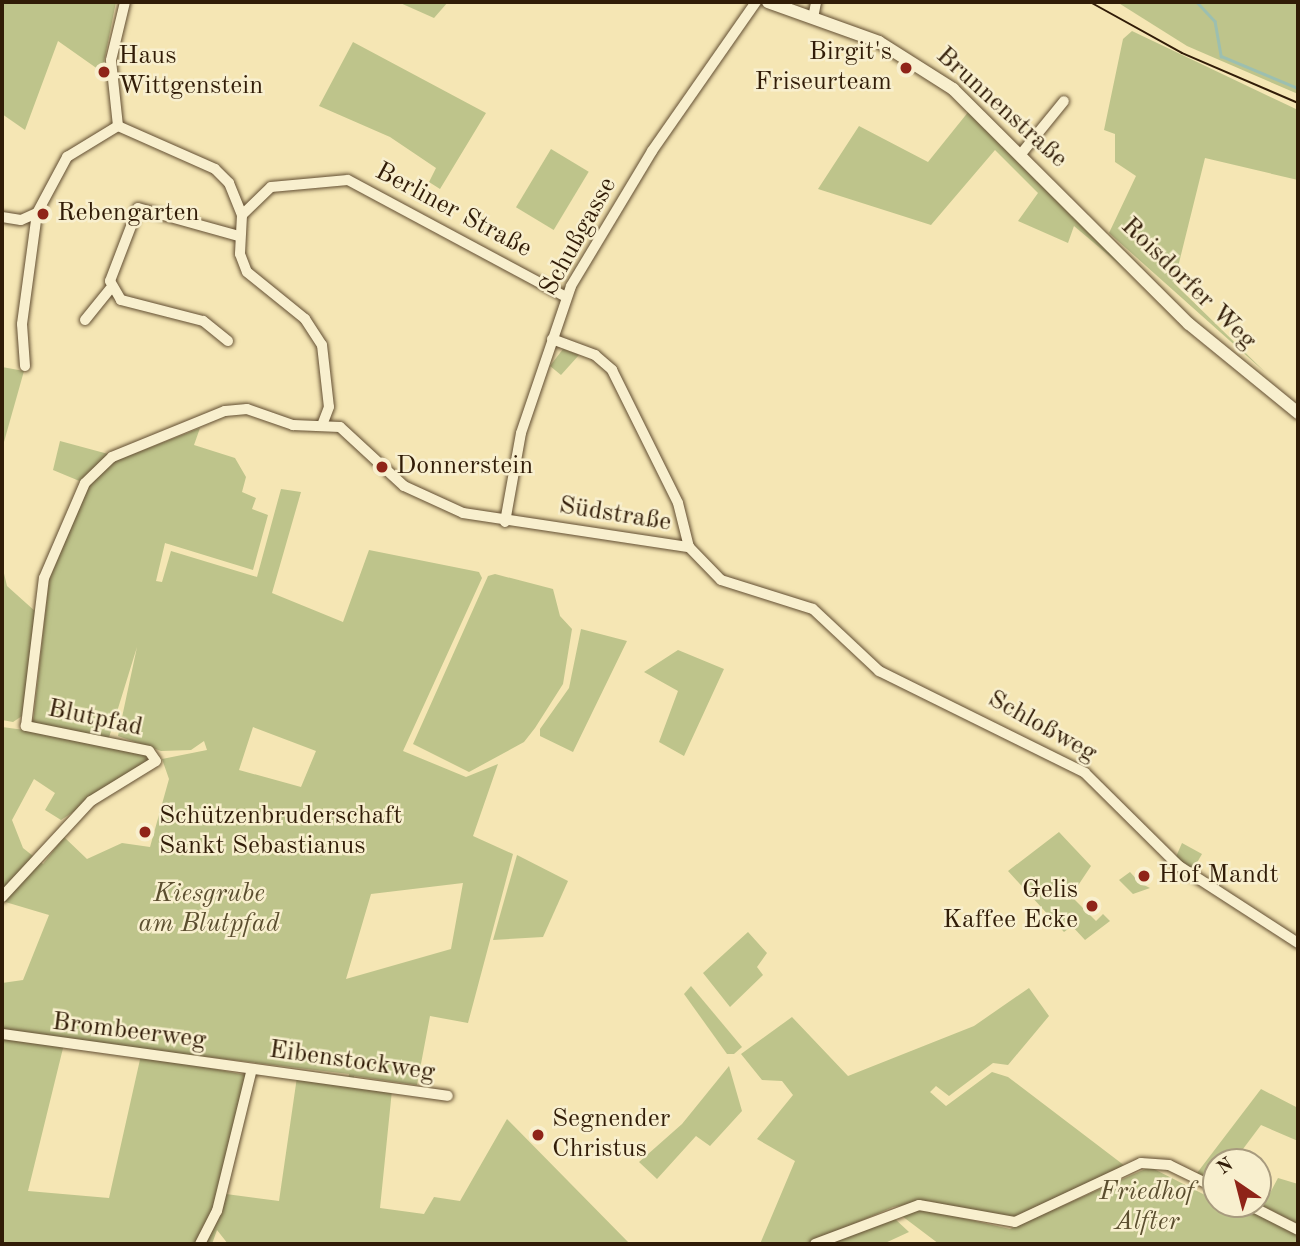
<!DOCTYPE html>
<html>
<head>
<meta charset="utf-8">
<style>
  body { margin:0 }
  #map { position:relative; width:1300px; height:1246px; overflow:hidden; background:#f5e6b4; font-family:"Old Standard TT",serif }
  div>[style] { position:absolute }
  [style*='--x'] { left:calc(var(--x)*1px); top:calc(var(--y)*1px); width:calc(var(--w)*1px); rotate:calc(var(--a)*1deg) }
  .green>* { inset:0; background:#bec48b; transform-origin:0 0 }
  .stream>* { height:2.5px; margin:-1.25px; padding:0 1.25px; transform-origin:1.25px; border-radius:1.25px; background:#9cbfb0 }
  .roads { filter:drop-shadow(0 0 2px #624e32) drop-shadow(0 0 2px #624e32) }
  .minor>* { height:10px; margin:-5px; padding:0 5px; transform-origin:5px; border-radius:5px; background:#f8efce }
  .tertiary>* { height:12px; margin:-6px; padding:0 6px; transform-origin:6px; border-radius:6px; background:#f8efce }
  .tram>* { height:2px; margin:-1px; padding:0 1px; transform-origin:1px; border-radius:1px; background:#311c07 }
  .dots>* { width:19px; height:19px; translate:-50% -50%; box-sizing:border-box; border:4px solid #f8efce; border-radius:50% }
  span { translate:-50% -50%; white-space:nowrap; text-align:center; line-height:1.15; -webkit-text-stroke:5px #f8efce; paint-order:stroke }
  .poi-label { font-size:26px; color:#311c07 }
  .right { translate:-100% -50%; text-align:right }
  .left { translate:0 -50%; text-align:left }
  .street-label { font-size:26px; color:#311c07 }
  .park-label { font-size:26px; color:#5b4e2f; font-style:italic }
  .frame { position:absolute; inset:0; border:4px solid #311c07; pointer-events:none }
  .north { position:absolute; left:1202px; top:1148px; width:70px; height:70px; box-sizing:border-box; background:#f8efce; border:2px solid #a89b7e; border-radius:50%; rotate:325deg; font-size:19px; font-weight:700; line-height:28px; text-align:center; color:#311c07 }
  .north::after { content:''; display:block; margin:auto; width:24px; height:32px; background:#8f2418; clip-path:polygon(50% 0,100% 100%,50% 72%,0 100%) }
</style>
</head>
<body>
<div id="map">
  <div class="green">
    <i style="clip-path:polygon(2px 2px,116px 2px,102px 72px,58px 41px,25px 130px,2px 114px)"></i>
    <i style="clip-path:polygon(398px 2px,448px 2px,434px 18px)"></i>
    <i style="clip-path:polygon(1117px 2px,1298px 2px,1298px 94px,1187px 46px)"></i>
    <i style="clip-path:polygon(1132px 31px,1298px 110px,1298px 180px,1205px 158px,1174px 283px,1266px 373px,1109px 233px,1136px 176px,1115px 162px,1115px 134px,1104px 130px,1123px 39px)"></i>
    <i style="clip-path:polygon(353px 42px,486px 113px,440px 189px,429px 182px,436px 168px,390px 137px,319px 106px)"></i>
    <i style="clip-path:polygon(969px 111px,1138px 280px,1074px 226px,1068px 243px,1018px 221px,1038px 193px,995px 150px,931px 225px,818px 189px,859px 126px,928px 162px)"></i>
    <i style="left:551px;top:149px;width:44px;height:68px;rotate:31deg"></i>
    <i style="clip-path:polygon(563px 349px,579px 355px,561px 375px,550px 366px)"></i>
    <i style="clip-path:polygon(2px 367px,24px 371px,2px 449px)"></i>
    <i style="clip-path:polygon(evenodd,200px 428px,194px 445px,235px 458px,246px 477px,242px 492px,256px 498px,252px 509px,268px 515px,253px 570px,165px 543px,156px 581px,162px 582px,171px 551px,257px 577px,281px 489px,301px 492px,272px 593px,343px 622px,369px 550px,479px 572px,482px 578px,403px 751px,466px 777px,498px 764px,473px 836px,513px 854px,468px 1023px,430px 1016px,417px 1085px,354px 1076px,353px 1085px,392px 1090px,380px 1208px,424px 1214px,434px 1197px,460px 1201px,507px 1119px,630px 1244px,228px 1244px,217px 1230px,212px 1244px,203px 1244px,226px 1194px,279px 1201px,297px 1077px,348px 1083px,349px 1074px,65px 1040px,28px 1191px,109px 1198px,141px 1055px,246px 1075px,217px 1200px,195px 1244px,2px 1244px,2px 983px,23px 980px,49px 915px,2px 901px,2px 727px,32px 731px,49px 580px,89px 485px,53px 470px,60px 441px,123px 458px,200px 428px,137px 647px,118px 736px,161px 751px,191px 750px,204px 741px,207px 750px,162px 759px,169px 779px,150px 847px,122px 843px,87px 859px,64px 837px,43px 864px,23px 848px,12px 820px,34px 779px,55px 793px,45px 810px,61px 820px,147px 764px,148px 755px,107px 744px,137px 647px,200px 428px,253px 727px,316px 751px,301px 787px,239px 770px,253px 727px,200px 428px,463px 883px,451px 949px,346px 979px,371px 894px,463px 883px)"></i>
    <i style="clip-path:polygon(2px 565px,7px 586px,36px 612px,22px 716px,13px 722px,2px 720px)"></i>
    <i style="clip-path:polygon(495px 574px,553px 589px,560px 616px,572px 629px,563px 684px,535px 728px,524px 742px,469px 772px,413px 744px,488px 576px)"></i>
    <i style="clip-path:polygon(581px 629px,627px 641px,573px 752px,540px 736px,540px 729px,569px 688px)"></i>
    <i style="clip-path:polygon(678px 650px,724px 669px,684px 756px,659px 742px,678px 691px,644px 672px)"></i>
    <i style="clip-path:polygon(1059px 832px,1091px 866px,1071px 896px,1096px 921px,1103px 914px,1110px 921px,1085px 940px,1072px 926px,1064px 932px,1008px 871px)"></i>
    <i style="clip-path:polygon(1182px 843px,1202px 854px,1192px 871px,1175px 859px)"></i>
    <i style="clip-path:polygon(517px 855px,568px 881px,543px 937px,493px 940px)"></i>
    <i style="clip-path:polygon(1130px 872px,1140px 883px,1150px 888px,1133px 894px,1119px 880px)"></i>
    <i style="clip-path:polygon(748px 932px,767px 953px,757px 967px,763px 975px,730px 1007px,703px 973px)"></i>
    <i style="clip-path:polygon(691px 986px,742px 1047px,734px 1054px,727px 1054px,684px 994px)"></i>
    <i style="clip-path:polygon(1029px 988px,1049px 1016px,1008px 1065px,993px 1063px,949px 1096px,936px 1086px,930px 1092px,946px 1106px,992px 1072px,1008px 1077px,1125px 1166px,1016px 1216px,999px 1219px,929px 1201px,893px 1207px,808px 1244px,760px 1244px,795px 1161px,757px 1139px,793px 1095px,782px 1081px,762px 1080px,741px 1054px,792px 1017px,848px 1076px,974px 1026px)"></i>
    <i style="clip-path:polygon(729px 1066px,742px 1111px,710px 1146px,696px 1136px,657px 1179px,639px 1162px,682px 1124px)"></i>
    <i style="clip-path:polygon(1261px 1089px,1298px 1108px,1298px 1141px,1261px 1125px,1237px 1157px,1245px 1162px,1216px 1162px,1216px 1182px,1197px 1173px)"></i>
    <i style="clip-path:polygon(1150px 1167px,1205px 1195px,1216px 1193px,1216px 1204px,1242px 1204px,1298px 1234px,1298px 1244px,939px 1244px,902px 1216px,919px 1208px,1010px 1229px)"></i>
    <i style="clip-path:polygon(1278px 1178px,1298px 1184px,1298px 1224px,1263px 1206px)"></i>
    <i style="clip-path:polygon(895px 1219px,909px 1232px,883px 1244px,821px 1244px)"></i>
  </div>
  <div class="stream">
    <i style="--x:1197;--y:2;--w:26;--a:47"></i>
    <i style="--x:1215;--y:21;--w:36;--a:80"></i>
    <i style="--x:1221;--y:56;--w:83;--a:22.6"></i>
  </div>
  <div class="roads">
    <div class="minor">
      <i style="--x:813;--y:18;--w:16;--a:-79"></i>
      <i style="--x:118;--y:126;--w:106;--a:23.9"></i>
      <i style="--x:215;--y:169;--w:20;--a:45"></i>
      <i style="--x:229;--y:183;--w:35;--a:68"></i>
      <i style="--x:242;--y:215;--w:39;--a:93"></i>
      <i style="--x:240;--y:254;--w:19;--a:69"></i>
      <i style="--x:247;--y:272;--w:75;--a:39"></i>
      <i style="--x:305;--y:319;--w:31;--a:57"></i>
      <i style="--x:322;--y:345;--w:62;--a:83.6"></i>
      <i style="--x:329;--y:407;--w:19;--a:111"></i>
      <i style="--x:118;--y:126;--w:66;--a:-96.1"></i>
      <i style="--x:111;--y:60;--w:60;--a:-76.4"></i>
      <i style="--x:1021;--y:154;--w:68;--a:-50.9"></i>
      <i style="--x:242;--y:215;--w:40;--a:-44"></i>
      <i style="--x:271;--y:187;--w:77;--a:-5.2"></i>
      <i style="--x:348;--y:180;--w:247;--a:28.2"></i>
      <i style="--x:2;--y:217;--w:19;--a:9"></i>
      <i style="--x:21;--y:220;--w:17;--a:-24"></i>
      <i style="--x:37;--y:213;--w:64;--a:-61.8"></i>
      <i style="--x:67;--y:157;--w:60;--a:-31.3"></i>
      <i style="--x:85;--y:320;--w:40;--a:-51"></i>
      <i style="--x:552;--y:339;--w:46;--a:20.4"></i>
      <i style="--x:595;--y:355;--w:23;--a:41"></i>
      <i style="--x:612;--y:370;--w:148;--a:63.6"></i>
      <i style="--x:678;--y:503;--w:45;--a:76"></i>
      <i style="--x:689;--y:547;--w:46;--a:45.9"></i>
      <i style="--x:721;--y:580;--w:96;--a:17.5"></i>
      <i style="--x:813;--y:609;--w:91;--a:43.2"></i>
      <i style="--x:879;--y:671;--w:230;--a:26.3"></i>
      <i style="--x:1085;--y:773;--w:132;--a:44.7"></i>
      <i style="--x:1179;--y:866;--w:142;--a:32.9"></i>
      <i style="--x:228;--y:341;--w:32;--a:-141"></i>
      <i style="--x:203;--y:321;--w:85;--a:-165.6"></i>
      <i style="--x:121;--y:300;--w:22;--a:-120"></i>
      <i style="--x:110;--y:281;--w:78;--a:-69"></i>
      <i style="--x:138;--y:208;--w:105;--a:15.5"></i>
      <i style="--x:25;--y:366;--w:42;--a:-94.1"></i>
      <i style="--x:22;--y:324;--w:112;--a:-82.3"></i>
      <i style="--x:505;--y:522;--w:90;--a:-79.8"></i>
      <i style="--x:521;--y:433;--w:155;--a:-71.2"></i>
      <i style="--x:571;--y:286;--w:157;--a:-59"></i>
      <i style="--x:652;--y:151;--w:182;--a:-55.1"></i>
      <i style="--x:2;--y:897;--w:131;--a:-47.2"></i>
      <i style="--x:91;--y:801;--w:76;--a:-31.6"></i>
      <i style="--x:156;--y:761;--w:12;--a:-125"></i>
      <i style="--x:149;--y:751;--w:126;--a:-168.5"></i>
      <i style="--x:26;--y:726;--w:149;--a:-83.1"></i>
      <i style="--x:44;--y:578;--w:103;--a:-66.7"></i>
      <i style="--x:85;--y:483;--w:37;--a:-44"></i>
      <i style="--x:112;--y:457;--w:122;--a:-22.2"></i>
      <i style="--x:225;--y:411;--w:22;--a:-5"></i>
      <i style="--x:247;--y:409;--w:49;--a:19.2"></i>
      <i style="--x:293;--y:425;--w:47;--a:2.4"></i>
      <i style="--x:340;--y:427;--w:87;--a:42.7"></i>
      <i style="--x:404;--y:486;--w:65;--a:24.6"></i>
      <i style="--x:463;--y:513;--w:229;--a:8.6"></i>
      <i style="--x:2;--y:1034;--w:450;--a:7.9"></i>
      <i style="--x:1247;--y:1204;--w:57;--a:27"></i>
      <i style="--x:200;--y:1244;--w:37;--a:-63"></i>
      <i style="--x:217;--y:1211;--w:146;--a:-76.2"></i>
      <i style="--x:815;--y:1244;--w:111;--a:-20.6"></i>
      <i style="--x:919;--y:1205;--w:97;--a:10"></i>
      <i style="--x:1015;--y:1222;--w:139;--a:-25.1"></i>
      <i style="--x:1141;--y:1163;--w:28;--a:4"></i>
      <i style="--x:1169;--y:1165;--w:52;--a:26.1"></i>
    </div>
    <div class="tertiary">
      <i style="--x:768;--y:2;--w:118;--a:19.8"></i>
      <i style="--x:879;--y:42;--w:88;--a:32.4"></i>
      <i style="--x:953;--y:89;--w:333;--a:44.9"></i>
      <i style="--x:1189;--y:324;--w:141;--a:39.2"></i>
    </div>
  </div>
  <div class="tram">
    <i style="--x:1090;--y:2;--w:105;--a:29"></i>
    <i style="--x:1182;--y:53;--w:126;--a:23.3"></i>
  </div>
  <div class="dots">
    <i style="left:906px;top:68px;background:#8f2418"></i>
    <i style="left:104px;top:72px;background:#8f2418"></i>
    <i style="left:43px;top:214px;background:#8f2418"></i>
    <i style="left:382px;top:467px;background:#8f2418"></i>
    <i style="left:145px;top:832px;background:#8f2418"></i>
    <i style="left:1144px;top:876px;background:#8f2418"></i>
    <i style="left:1092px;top:906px;background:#8f2418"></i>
    <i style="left:538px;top:1135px;background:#8f2418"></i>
  </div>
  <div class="poi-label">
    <span class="right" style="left:892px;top:68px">Birgit's<br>Friseurteam</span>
    <span class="left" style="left:118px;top:72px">Haus<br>Wittgenstein</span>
    <span class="left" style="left:57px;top:214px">Rebengarten</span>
    <span class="left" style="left:396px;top:467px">Donnerstein</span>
    <span class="left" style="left:159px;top:832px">Schützenbruderschaft<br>Sankt Sebastianus</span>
    <span class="left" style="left:1158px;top:876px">Hof Mandt</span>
    <span class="right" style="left:1078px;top:906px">Gelis<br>Kaffee Ecke</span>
    <span class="left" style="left:552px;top:1135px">Segnender<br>Christus</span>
  </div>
  <div class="street-label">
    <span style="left:1001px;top:108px;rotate:42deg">Brunnenstraße</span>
    <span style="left:453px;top:211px;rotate:28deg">Berliner Straße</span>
    <span style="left:579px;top:237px;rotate:-61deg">Schußgasse</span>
    <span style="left:1188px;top:284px;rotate:44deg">Roisdorfer Weg</span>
    <span style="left:615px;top:515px;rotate:9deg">Südstraße</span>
    <span style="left:95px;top:719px;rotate:12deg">Blutpfad</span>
    <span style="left:1042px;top:727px;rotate:29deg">Schloßweg</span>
    <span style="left:129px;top:1032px;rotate:7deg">Brombeerweg</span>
    <span style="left:352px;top:1062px;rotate:8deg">Eibenstockweg</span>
  </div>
  <div class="park-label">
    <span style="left:209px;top:910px">Kiesgrube<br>am Blutpfad</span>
    <span style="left:1147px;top:1208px">Friedhof<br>Alfter</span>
  </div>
  <div class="frame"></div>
  <div class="north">N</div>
</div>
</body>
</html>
